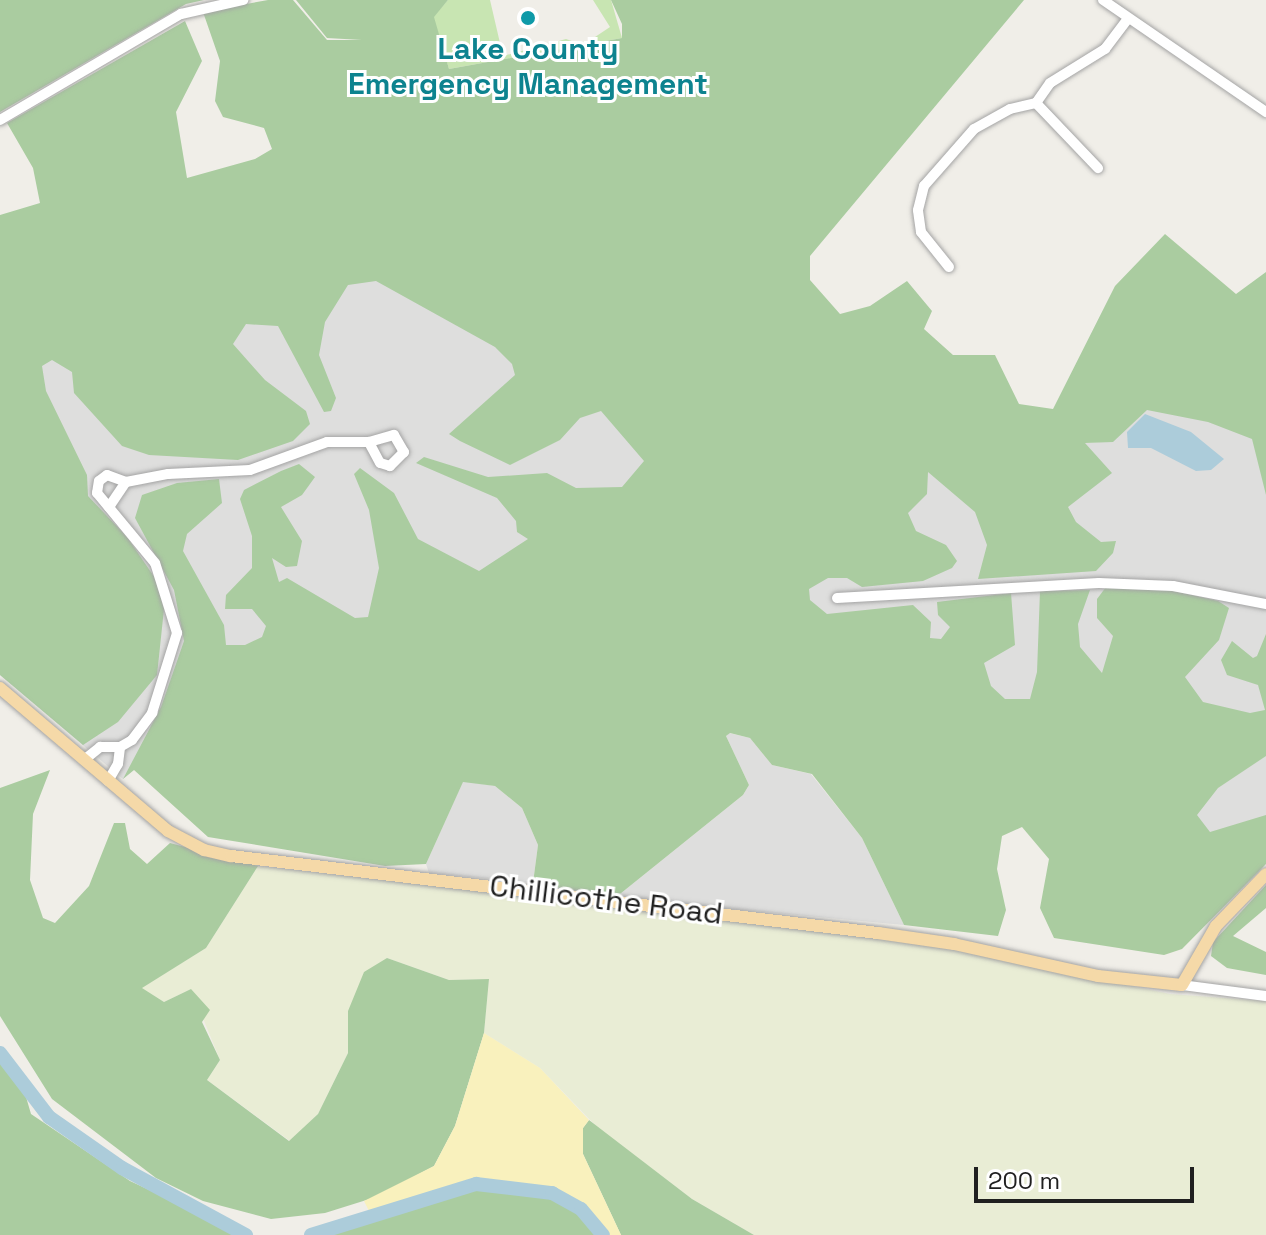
<!DOCTYPE html>
<html>
<head>
<meta charset="utf-8">
<style>
  body { margin:0 }
  #map { position:relative; width:1266px; height:1235px; overflow:hidden; background:#f0eee8; font-family:"Space Grotesk",sans-serif }
  div>[style] { position:absolute }
  [style*='--x'] { left:calc(var(--x)*1px); top:calc(var(--y)*1px); width:calc(var(--w)*1px); rotate:calc(var(--a)*1deg) }
  .residential>* { inset:0; background:#dededd }
  .farmland>* { inset:0; background:#e9edd5 }
  .grass>* { inset:0; background:#c8e5b2 }
  .forest>* { inset:0; background:#aacca0 }
  .sand>* { inset:0; background:#f9f1bd }
  .water>* { inset:0; background:#acccda }
  .river>* { height:14px; margin:-7px; padding:0 7px; transform-origin:7px; border-radius:7px; background:#acccda }
  .roads { filter:drop-shadow(0 0 2px #a4a4a4) drop-shadow(0 0 2px #a4a4a4) }
  .minor>* { height:10px; margin:-5px; padding:0 5px; transform-origin:5px; border-radius:5px; background:#fff }
  .major>* { height:12px; margin:-6px; padding:0 6px; transform-origin:6px; border-radius:6px; background:#f5d9a8 }
  .dots>* { width:22px; height:22px; translate:-50% -50%; box-sizing:border-box; border:4px solid #fff; border-radius:50% }
  span { translate:-50% -50%; white-space:nowrap; text-align:center; line-height:1.15; -webkit-text-stroke:6px #fff; paint-order:stroke }
  .culture-label { font-size:30px; color:#0d838f; font-weight:700 }
  .street-label { font-size:30px; color:#202020 }
  .scale { position:absolute; left:974px; top:1167px; width:220px; height:36px; box-sizing:border-box; border:4px solid #202020; border-top:0; padding-left:10px; font-size:24px; line-height:28px; white-space:nowrap; color:#202020; -webkit-text-stroke:6px #fff; paint-order:stroke }
</style>
</head>
<body>
<div id="map">
  <div class="residential">
    <i style="clip-path:polygon(392px 242px,632px 424px,660px 485px,482px 576px,254px 668px,123px 779px,0 675px,0 335px)"></i>
    <i style="clip-path:polygon(1146px 384px,1266px 410px,1266px 864px,658px 614px,883px 458px,1099px 442px)"></i>
    <i style="clip-path:polygon(729px 733px,750px 738px,772px 765px,811px 774px,862px 838px,904px 925px,615px 898px,743px 795px,749px 785px,726px 736px)"></i>
    <i style="clip-path:polygon(463px 781px,495px 786px,522px 808px,538px 845px,533px 883px,429px 873px,426px 864px)"></i>
  </div>
  <div class="farmland">
    <i style="clip-path:polygon(258px 866px,852px 934px,952px 948px,1170px 994px,1266px 1001px,1266px 1235px,754px 1235px,692px 1199px,597px 1127px,540px 1068px,484px 1033px,489px 979px,449px 980px,387px 958px,348px 1011px,348px 1053px,318px 1114px,290px 1141px,207px 1080px,220px 1060px,191px 989px,164px 1002px,141px 988px,206px 948px)"></i>
  </div>
  <div class="grass">
    <i style="clip-path:polygon(448px 0,490px 0,503px 56px,566px 39px,583px 45px,610px 27px,593px 0,611px 0,622px 38px,449px 69px,433px 17px)"></i>
  </div>
  <div class="forest">
    <i style="clip-path:polygon(0 0,204px 0,186px 4px,0 112px)"></i>
    <i style="clip-path:polygon(268px 0,293px 0,327px 40px,362px 40px,327px 38px,296px 0,448px 0,434px 17px,449px 69px,622px 38px,622px 24px,611px 0,1024px 0,810px 256px,810px 280px,840px 314px,870px 306px,907px 281px,932px 311px,924px 329px,953px 355px,995px 355px,1019px 404px,1053px 409px,1115px 286px,1165px 234px,1236px 294px,1266px 272px,1266px 495px,1252px 439px,1208px 422px,1147px 410px,1113px 442px,1085px 443px,1112px 473px,1068px 507px,1076px 522px,1101px 542px,1116px 541px,1113px 553px,1096px 571px,978px 579px,987px 545px,975px 512px,928px 472px,927px 494px,908px 513px,916px 531px,946px 545px,957px 561px,952px 568px,923px 581px,862px 587px,847px 578px,828px 578px,809px 589px,810px 600px,827px 614px,913px 605px,931px 622px,930px 638px,941px 639px,950px 627px,938px 615px,937px 602px,1011px 593px,1015px 645px,984px 663px,991px 686px,1005px 699px,1030px 699px,1037px 672px,1040px 591px,1090px 590px,1078px 624px,1080px 647px,1102px 673px,1113px 636px,1097px 618px,1097px 599px,1106px 587px,1170px 590px,1218px 601px,1229px 608px,1219px 640px,1185px 677px,1203px 702px,1250px 713px,1265px 710px,1258px 685px,1227px 675px,1221px 660px,1232px 641px,1253px 658px,1257px 656px,1266px 634px,1266px 756px,1218px 788px,1197px 815px,1210px 832px,1266px 815px,1266px 864px,1182px 949px,1164px 955px,1054px 938px,1040px 908px,1049px 859px,1022px 827px,1002px 836px,997px 869px,1006px 910px,998px 936px,904px 925px,862px 838px,812px 774px,772px 765px,750px 738px,730px 733px,726px 736px,749px 785px,743px 795px,615px 898px,533px 883px,538px 845px,522px 808px,495px 786px,463px 782px,426px 864px,385px 866px,208px 837px,134px 770px,123px 779px,161px 707px,184px 641px,174px 590px,135px 518px,142px 495px,177px 483px,219px 479px,222px 503px,187px 534px,183px 551px,224px 625px,226px 645px,245px 645px,262px 637px,266px 626px,252px 609px,225px 609px,226px 595px,252px 568px,252px 536px,240px 499px,244px 490px,281px 471px,299px 464px,315px 477px,302px 495px,281px 507px,302px 541px,297px 566px,286px 567px,272px 558px,279px 582px,287px 578px,355px 618px,368px 617px,379px 568px,369px 510px,354px 474px,360px 468px,394px 493px,418px 539px,479px 571px,528px 539px,517px 532px,516px 521px,497px 498px,416px 463px,424px 457px,488px 477px,547px 473px,576px 488px,622px 487px,644px 461px,601px 411px,580px 418px,560px 440px,510px 465px,460px 441px,449px 434px,515px 375px,512px 364px,495px 347px,376px 281px,348px 285px,325px 322px,319px 355px,336px 398px,331px 411px,324px 412px,278px 326px,246px 324px,233px 344px,265px 380px,306px 411px,310px 424px,293px 441px,238px 460px,149px 455px,122px 446px,74px 393px,72px 372px,52px 360px,42px 366px,46px 391px,87px 475px,88px 496px,127px 537px,155px 578px,164px 609px,157px 675px,118px 722px,83px 745px,0 675px,0 215px,40px 203px,33px 168px,7px 123px,185px 21px,202px 61px,176px 112px,187px 178px,255px 159px,272px 149px,264px 128px,223px 117px,215px 101px,220px 61px,203px 12px)"></i>
    <i style="clip-path:polygon(50px 770px,33px 814px,30px 880px,43px 918px,55px 923px,89px 886px,114px 823px,125px 823px,130px 849px,147px 864px,170px 843px,258px 866px,206px 948px,142px 988px,164px 1002px,191px 989px,210px 1010px,202px 1022px,220px 1060px,207px 1080px,289px 1141px,318px 1114px,348px 1053px,348px 1011px,364px 972px,387px 958px,449px 980px,489px 979px,484px 1033px,455px 1126px,434px 1166px,376px 1197px,325px 1213px,271px 1219px,203px 1201px,156px 1178px,52px 1099px,0 1016px,0 788px)"></i>
    <i style="clip-path:polygon(1266px 885px,1266px 908px,1233px 936px,1266px 952px,1266px 975px,1227px 968px,1211px 956px,1213px 942px)"></i>
    <i style="clip-path:polygon(0 1053px,24px 1090px,31px 1114px,130px 1181px,246px 1235px,0 1235px)"></i>
    <i style="clip-path:polygon(589px 1120px,692px 1199px,754px 1235px,621px 1235px,583px 1154px,583px 1128px)"></i>
    <i style="clip-path:polygon(476px 1184px,552px 1193px,581px 1209px,603px 1235px,311px 1235px)"></i>
  </div>
  <div class="sand">
    <i style="clip-path:polygon(484px 1033px,540px 1068px,589px 1120px,583px 1128px,583px 1154px,621px 1235px,603px 1235px,581px 1209px,552px 1193px,476px 1184px,372px 1217px,364px 1201px,434px 1166px,455px 1126px)"></i>
  </div>
  <div class="water">
    <i style="clip-path:polygon(1145px 414px,1191px 432px,1224px 459px,1211px 470px,1196px 471px,1151px 448px,1128px 448px,1127px 432px)"></i>
  </div>
  <div class="river">
    <i style="--x:0;--y:1053;--w:81;--a:52.6"></i>
    <i style="--x:49;--y:1117;--w:89;--a:34.9"></i>
    <i style="--x:122;--y:1168;--w:141;--a:28.4"></i>
    <i style="--x:311;--y:1235;--w:173;--a:-17.2"></i>
    <i style="--x:476;--y:1184;--w:77;--a:6.8"></i>
    <i style="--x:552;--y:1193;--w:33;--a:29"></i>
    <i style="--x:581;--y:1209;--w:34;--a:50"></i>
  </div>
  <div class="roads">
    <div class="minor">
      <i style="--x:1103;--y:0;--w:198;--a:34.5"></i>
      <i style="--x:1036;--y:103;--w:24;--a:-55"></i>
      <i style="--x:1050;--y:83;--w:65;--a:-31.7"></i>
      <i style="--x:1105;--y:49;--w:38;--a:-53"></i>
      <i style="--x:1036;--y:103;--w:90;--a:46.4"></i>
      <i style="--x:0;--y:120;--w:210;--a:-30.4"></i>
      <i style="--x:181;--y:14;--w:64;--a:-12.7"></i>
      <i style="--x:949;--y:267;--w:45;--a:-128.7"></i>
      <i style="--x:921;--y:232;--w:22;--a:-98"></i>
      <i style="--x:918;--y:210;--w:25;--a:-76"></i>
      <i style="--x:924;--y:186;--w:76;--a:-48.7"></i>
      <i style="--x:974;--y:129;--w:41;--a:-29.1"></i>
      <i style="--x:1010;--y:109;--w:27;--a:-13"></i>
      <i style="--x:109;--y:507;--w:30;--a:-56"></i>
      <i style="--x:837;--y:598;--w:262;--a:-3.3"></i>
      <i style="--x:1099;--y:583;--w:74;--a:2.3"></i>
      <i style="--x:1173;--y:586;--w:95;--a:11"></i>
      <i style="--x:84;--y:760;--w:21;--a:-39"></i>
      <i style="--x:100;--y:747;--w:20;--a:0"></i>
      <i style="--x:120;--y:747;--w:14;--a:-30"></i>
      <i style="--x:132;--y:740;--w:34;--a:-53"></i>
      <i style="--x:152;--y:713;--w:84;--a:-72.6"></i>
      <i style="--x:177;--y:633;--w:73;--a:-107.4"></i>
      <i style="--x:155;--y:563;--w:91;--a:-129.6"></i>
      <i style="--x:97;--y:493;--w:12;--a:-81"></i>
      <i style="--x:99;--y:481;--w:10;--a:-37"></i>
      <i style="--x:107;--y:475;--w:20;--a:20"></i>
      <i style="--x:126;--y:482;--w:43;--a:-10.8"></i>
      <i style="--x:168;--y:474;--w:82;--a:-2.8"></i>
      <i style="--x:250;--y:470;--w:82;--a:-20"></i>
      <i style="--x:327;--y:442;--w:42;--a:0"></i>
      <i style="--x:369;--y:442;--w:26;--a:-16"></i>
      <i style="--x:394;--y:435;--w:20;--a:60"></i>
      <i style="--x:404;--y:452;--w:20;--a:135"></i>
      <i style="--x:390;--y:466;--w:10;--a:-163"></i>
      <i style="--x:380;--y:463;--w:24;--a:-118"></i>
      <i style="--x:108;--y:781;--w:20;--a:-60"></i>
      <i style="--x:118;--y:764;--w:17;--a:-83"></i>
      <i style="--x:1182;--y:985;--w:85;--a:7.5"></i>
    </div>
    <div class="major">
      <i style="--x:0;--y:688;--w:221;--a:40.4"></i>
      <i style="--x:168;--y:831;--w:41;--a:27.8"></i>
      <i style="--x:204;--y:850;--w:28;--a:13"></i>
      <i style="--x:231;--y:856;--w:652;--a:6.79"></i>
      <i style="--x:878;--y:933;--w:77;--a:8.2"></i>
      <i style="--x:954;--y:944;--w:148;--a:12.5"></i>
      <i style="--x:1098;--y:976;--w:84;--a:6.1"></i>
      <i style="--x:1182;--y:985;--w:68;--a:-60"></i>
      <i style="--x:1216;--y:926;--w:72;--a:-46.1"></i>
    </div>
  </div>
  <div class="dots">
    <i style="left:528px;top:18px;background:#0f9aa8"></i>
  </div>
  <div class="culture-label">
    <span style="left:528px;top:66px">Lake County<br>Emergency Management</span>
  </div>
  <div class="street-label">
    <span style="left:606px;top:900px;rotate:7deg">Chillicothe Road</span>
  </div>
  <div class="scale">200 m</div>
</div>
</body>
</html>
